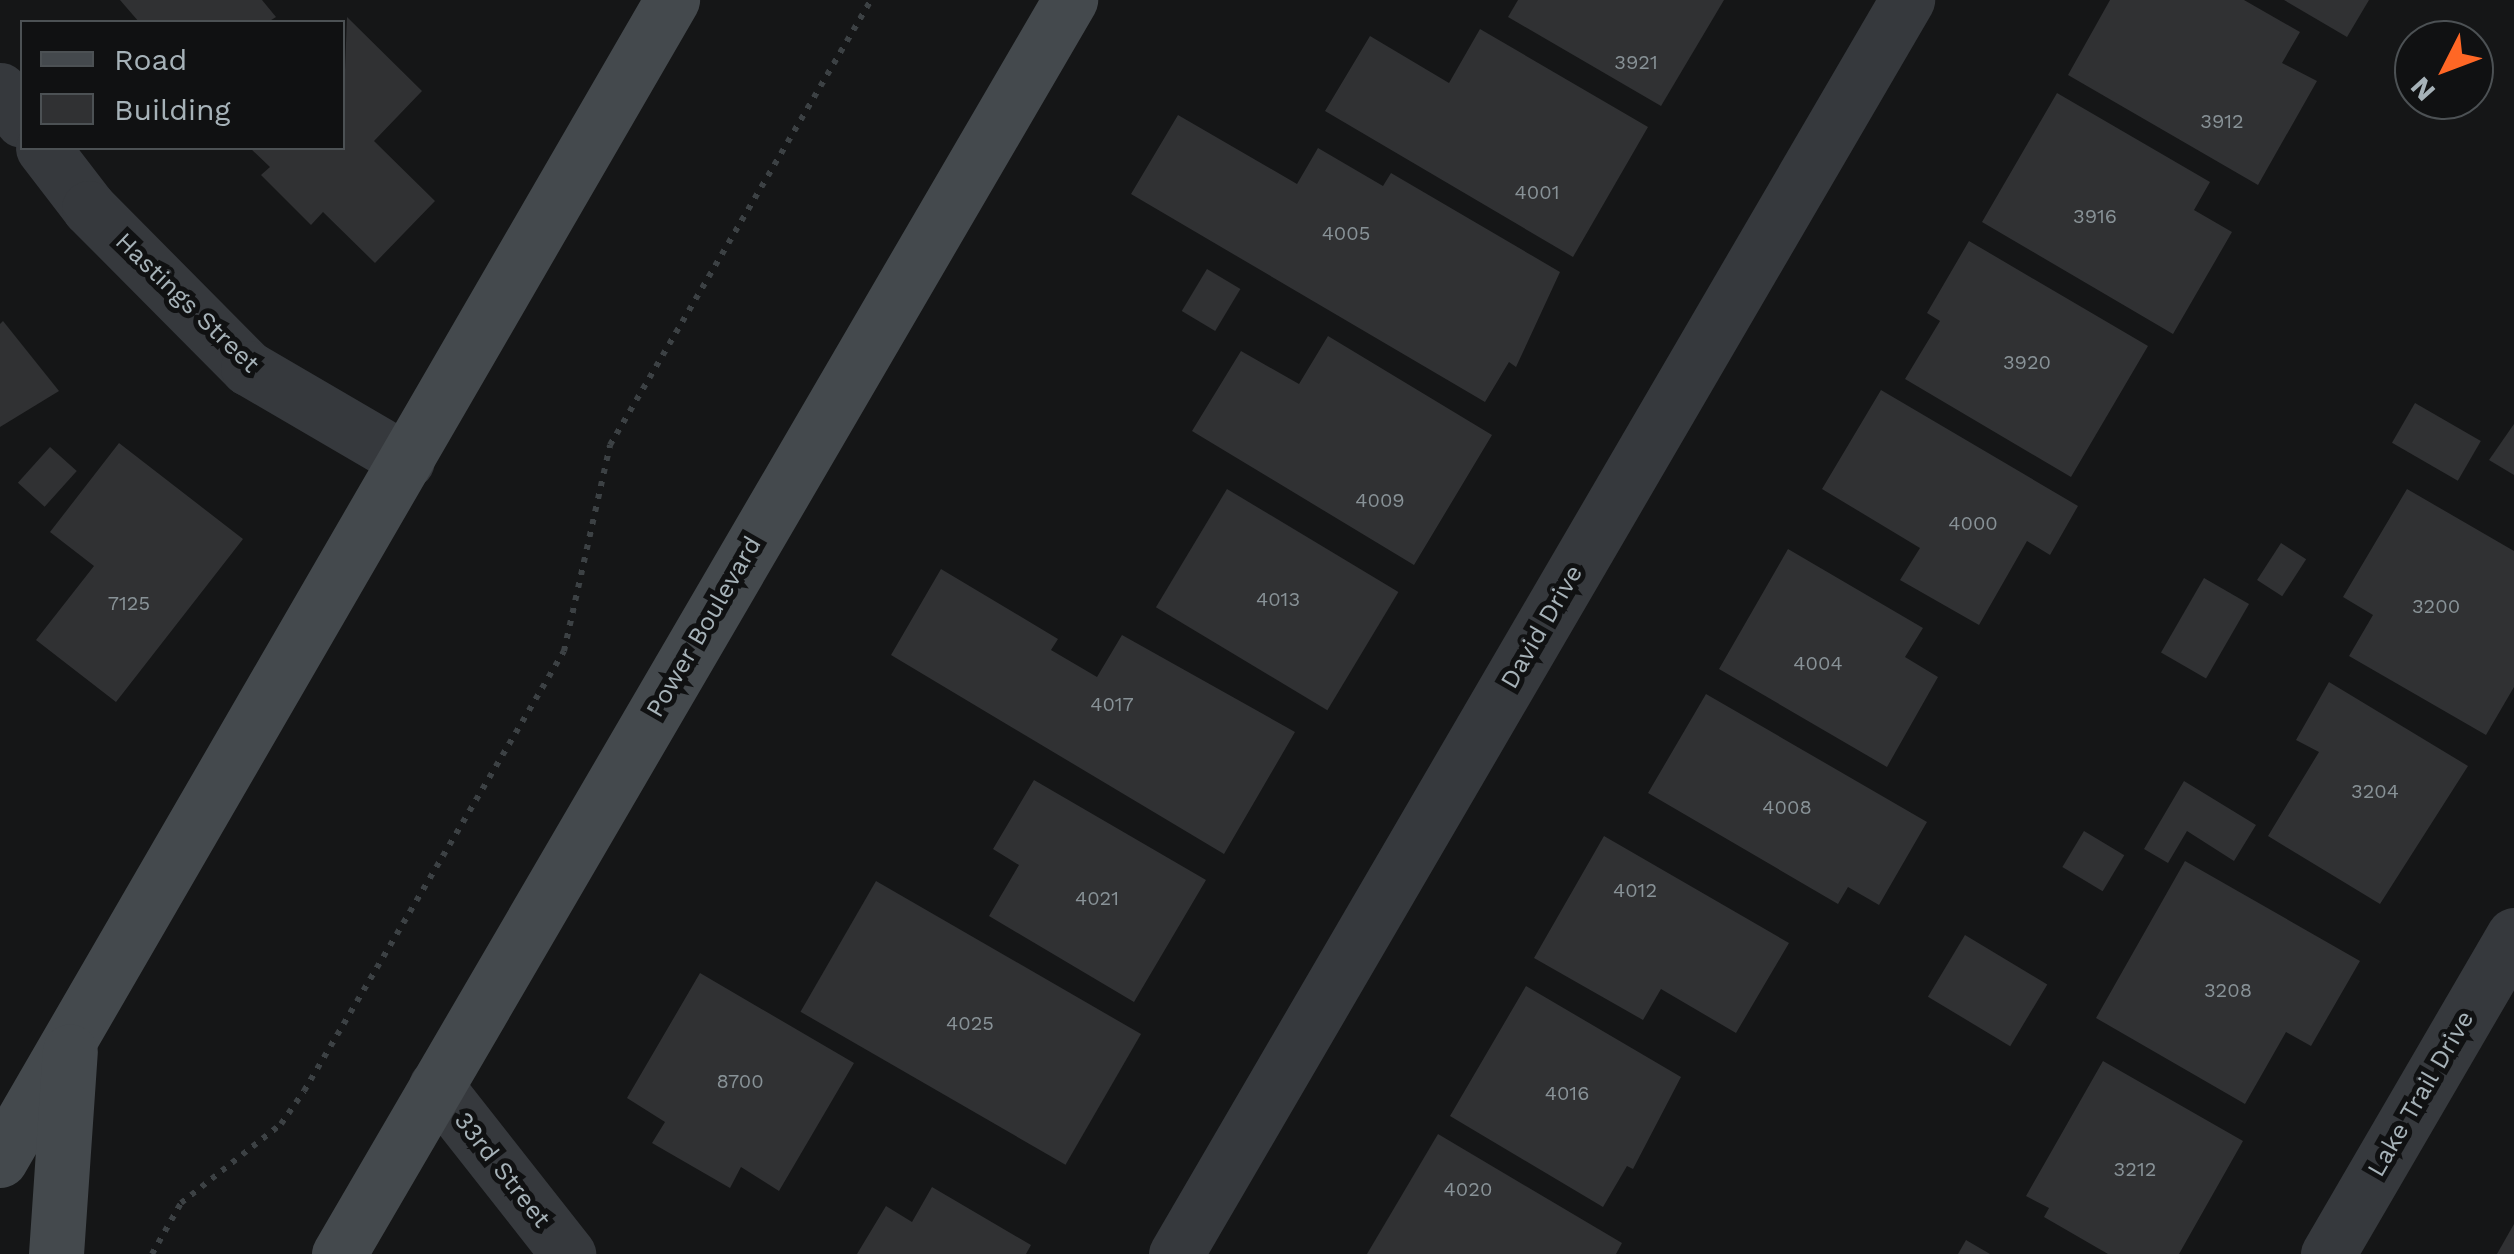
<!DOCTYPE html>
<html>
<head>
<meta charset="utf-8">
<style>
  body { margin:0 }
  #map { position:relative; width:2514px; height:1254px; overflow:hidden; background:#151617; font-family:"Work Sans",sans-serif }
  div>[style] { position:absolute }
  [style*='--x'] { left:calc(var(--x)*1px); top:calc(var(--y)*1px); width:calc(var(--w)*1px); rotate:calc(var(--a)*1deg) }
  .building>* { inset:0; background:#303133; transform-origin:0 0 }
  .path>* { height:6px; margin-top:-3px; transform-origin:0; background:repeating-linear-gradient(90deg,#3c4144 0 5px,transparent 0 13px) }
  .street>* { height:55px; margin:-27.5px; padding:0 27.5px; transform-origin:27.5px; border-radius:27.5px; background:#36393d }
  .secondary>* { height:55px; margin:-27.5px; padding:0 27.5px; transform-origin:27.5px; border-radius:27.5px; background:#44494d }
  span { translate:-50% -50%; white-space:nowrap; text-align:center; line-height:1.15; -webkit-text-stroke:10px #101112; paint-order:stroke }
  .number-label { font-size:20px; color:#889297 }
  .number-label span { -webkit-text-stroke-width:0 }
  .street-label { font-size:25px; color:#a6b2b8 }
  .legend { position:absolute; left:20px; top:20px; width:325px; height:130px; box-sizing:border-box; background:#101112; border:2px solid #4c5154; margin:0; padding:12px 18px; list-style:none; font-size:30px; color:#a6b2b8 }
  .legend li { display:flex; align-items:center; gap:20px; height:50px }
  .legend b { width:50px; border:2px solid #4c5154 }
  .north { position:absolute; left:2394px; top:20px; width:100px; height:100px; box-sizing:border-box; background:#101112; border:2px solid #4c5154; border-radius:50%; rotate:228deg; font-size:28px; font-weight:700; line-height:40px; text-align:center; color:#a6b2b8 }
  .north::after { content:''; display:block; margin:auto; width:35px; height:45px; background:#ff6725; clip-path:polygon(50% 0,100% 100%,50% 72%,0 100%) }
</style>
</head>
<body>
<div id="map">
  <div class="building">
    <i style="clip-path:polygon(120px 0,262px 0,276px 17px,268px 22px,139px 22px)"></i>
    <i style="clip-path:polygon(1518px 0,1724px 0,1661px 106px,1508px 17px)"></i>
    <i style="clip-path:polygon(2110px 0,2244px 0,2300px 32px,2282px 63px,2317px 81px,2258px 185px,2068px 75px)"></i>
    <i style="clip-path:polygon(2284px 0,2369px 0,2347px 37px)"></i>
    <i style="clip-path:polygon(347px 17px,422px 91px,374px 141px,435px 201px,375px 263px,323px 212px,311px 225px,261px 175px,270px 167px,250px 148px,342px 148px)"></i>
    <i style="clip-path:polygon(1480px 29px,1648px 127px,1573px 257px,1325px 111px,1370px 36px,1449px 83px)"></i>
    <i style="clip-path:polygon(2057px 93px,2210px 182px,2194px 210px,2232px 232px,2173px 334px,1982px 222px)"></i>
    <i style="clip-path:polygon(1178px 115px,1297px 184px,1318px 148px,1383px 186px,1391px 173px,1560px 272px,1516px 367px,1509px 362px,1485px 402px,1131px 194px)"></i>
    <i style="clip-path:polygon(1969px 241px,2148px 346px,2071px 477px,1905px 379px,1940px 321px,1927px 313px)"></i>
    <i style="left:1207px;top:269px;width:39px;height:49px;rotate:31deg"></i>
    <i style="clip-path:polygon(3px 321px,59px 391px,0 427px,0 324px)"></i>
    <i style="clip-path:polygon(1328px 336px,1492px 435px,1414px 565px,1192px 431px,1241px 351px,1299px 384px)"></i>
    <i style="clip-path:polygon(1881px 390px,2078px 506px,2050px 555px,2027px 541px,1979px 625px,1900px 580px,1920px 548px,1822px 489px)"></i>
    <i style="left:2415px;top:403px;width:76px;height:46px;rotate:30deg"></i>
    <i style="clip-path:polygon(2514px 424px,2514px 475px,2489px 460px)"></i>
    <i style="clip-path:polygon(119px 443px,243px 539px,116px 702px,36px 640px,94px 566px,50px 532px)"></i>
    <i style="left:50px;top:447px;width:36px;height:48px;rotate:42deg"></i>
    <i style="left:1227px;top:489px;width:200px;height:138px;rotate:31deg"></i>
    <i style="clip-path:polygon(2407px 489px,2514px 551px,2514px 687px,2486px 735px,2349px 656px,2373px 615px,2343px 597px)"></i>
    <i style="left:2281px;top:543px;width:30px;height:44px;rotate:33deg"></i>
    <i style="clip-path:polygon(1788px 549px,1923px 628px,1905px 657px,1938px 677px,1887px 767px,1719px 669px)"></i>
    <i style="clip-path:polygon(941px 569px,1058px 639px,1051px 650px,1097px 677px,1122px 635px,1295px 732px,1224px 854px,891px 655px)"></i>
    <i style="left:2204px;top:578px;width:52px;height:86px;rotate:30deg"></i>
    <i style="clip-path:polygon(2329px 682px,2468px 766px,2380px 904px,2268px 836px,2319px 752px,2296px 740px)"></i>
    <i style="clip-path:polygon(1706px 694px,1927px 822px,1879px 905px,1848px 887px,1838px 904px,1648px 793px)"></i>
    <i style="clip-path:polygon(1034px 780px,1206px 880px,1134px 1002px,989px 916px,1019px 865px,993px 849px)"></i>
    <i style="clip-path:polygon(2184px 781px,2256px 825px,2234px 861px,2187px 831px,2168px 863px,2144px 849px)"></i>
    <i style="left:2084px;top:831px;width:47px;height:42px;rotate:31deg"></i>
    <i style="clip-path:polygon(1604px 836px,1789px 943px,1736px 1033px,1661px 989px,1643px 1020px,1534px 958px)"></i>
    <i style="clip-path:polygon(2185px 861px,2360px 961px,2311px 1046px,2286px 1032px,2245px 1104px,2096px 1018px)"></i>
    <i style="left:876px;top:881px;width:306px;height:151px;rotate:30deg"></i>
    <i style="left:1965px;top:935px;width:96px;height:72px;rotate:31deg"></i>
    <i style="clip-path:polygon(700px 973px,854px 1063px,779px 1191px,741px 1167px,730px 1188px,652px 1143px,665px 1122px,627px 1098px)"></i>
    <i style="clip-path:polygon(1526px 986px,1681px 1077px,1633px 1169px,1627px 1166px,1603px 1207px,1450px 1116px)"></i>
    <i style="clip-path:polygon(2103px 1061px,2243px 1141px,2179px 1254px,2108px 1254px,2044px 1217px,2049px 1208px,2026px 1196px)"></i>
    <i style="clip-path:polygon(1438px 1134px,1622px 1243px,1616px 1254px,1367px 1254px)"></i>
    <i style="clip-path:polygon(932px 1187px,1031px 1245px,1026px 1254px,857px 1254px,886px 1206px,912px 1222px)"></i>
    <i style="clip-path:polygon(2514px 1224px,2514px 1254px,2497px 1254px)"></i>
    <i style="clip-path:polygon(1966px 1240px,1990px 1254px,1958px 1254px)"></i>
  </div>
  <div class="path">
    <i style="--x:152;--y:1254;--w:59;--a:-60.4"></i>
    <i style="--x:181;--y:1203;--w:127;--a:-38.3"></i>
    <i style="--x:281;--y:1124;--w:40;--a:-55.1"></i>
    <i style="--x:304;--y:1091;--w:511;--a:-59.42"></i>
    <i style="--x:564;--y:651;--w:211;--a:-77.4"></i>
    <i style="--x:610;--y:445;--w:516;--a:-59.61"></i>
  </div>
  <div class="street">
    <i style="--x:0;--y:90;--w:37;--a:54"></i>
    <i style="--x:43;--y:148;--w:76;--a:52.5"></i>
    <i style="--x:89;--y:208;--w:226;--a:45.2"></i>
    <i style="--x:248;--y:368;--w:184;--a:30.3"></i>
    <i style="--x:436;--y:1086;--w:214;--a:51.8"></i>
    <i style="--x:1176;--y:1254;--w:1452;--a:-59.76"></i>
    <i style="--x:2328;--y:1254;--w:369;--a:-59.8"></i>
  </div>
  <div class="secondary">
    <i style="--x:0;--y:1160;--w:1341;--a:-59.92"></i>
    <i style="--x:56;--y:1254;--w:203;--a:-86.1"></i>
    <i style="--x:339;--y:1254;--w:1452;--a:-59.76"></i>
  </div>
  <div class="number-label">
    <span style="left:1636px;top:62px">3921</span>
    <span style="left:2222px;top:121px">3912</span>
    <span style="left:1537px;top:192px">4001</span>
    <span style="left:2095px;top:216px">3916</span>
    <span style="left:1346px;top:233px">4005</span>
    <span style="left:2027px;top:362px">3920</span>
    <span style="left:1380px;top:500px">4009</span>
    <span style="left:1973px;top:523px">4000</span>
    <span style="left:1278px;top:599px">4013</span>
    <span style="left:129px;top:603px">7125</span>
    <span style="left:2436px;top:606px">3200</span>
    <span style="left:1818px;top:663px">4004</span>
    <span style="left:1112px;top:704px">4017</span>
    <span style="left:2375px;top:791px">3204</span>
    <span style="left:1787px;top:807px">4008</span>
    <span style="left:1635px;top:890px">4012</span>
    <span style="left:1097px;top:898px">4021</span>
    <span style="left:2228px;top:990px">3208</span>
    <span style="left:970px;top:1023px">4025</span>
    <span style="left:740px;top:1081px">8700</span>
    <span style="left:1567px;top:1093px">4016</span>
    <span style="left:2135px;top:1169px">3212</span>
    <span style="left:1468px;top:1189px">4020</span>
  </div>
  <div class="street-label">
    <span style="left:187px;top:303px;rotate:44deg">Hastings Street</span>
    <span style="left:704px;top:627px;rotate:-60deg">Power Boulevard</span>
    <span style="left:1542px;top:627px;rotate:-60deg">David Drive</span>
    <span style="left:2421px;top:1094px;rotate:-60deg">Lake Trail Drive</span>
    <span style="left:502px;top:1170px;rotate:52deg">33rd Street</span>
  </div>
  <ul class="legend">
  <li><b style="height:12px;background:#44494d"></b>Road</li>
  <li><b style="height:28px;background:#303133"></b>Building</li>
  </ul>
  <div class="north">N</div>
</div>
</body>
</html>
